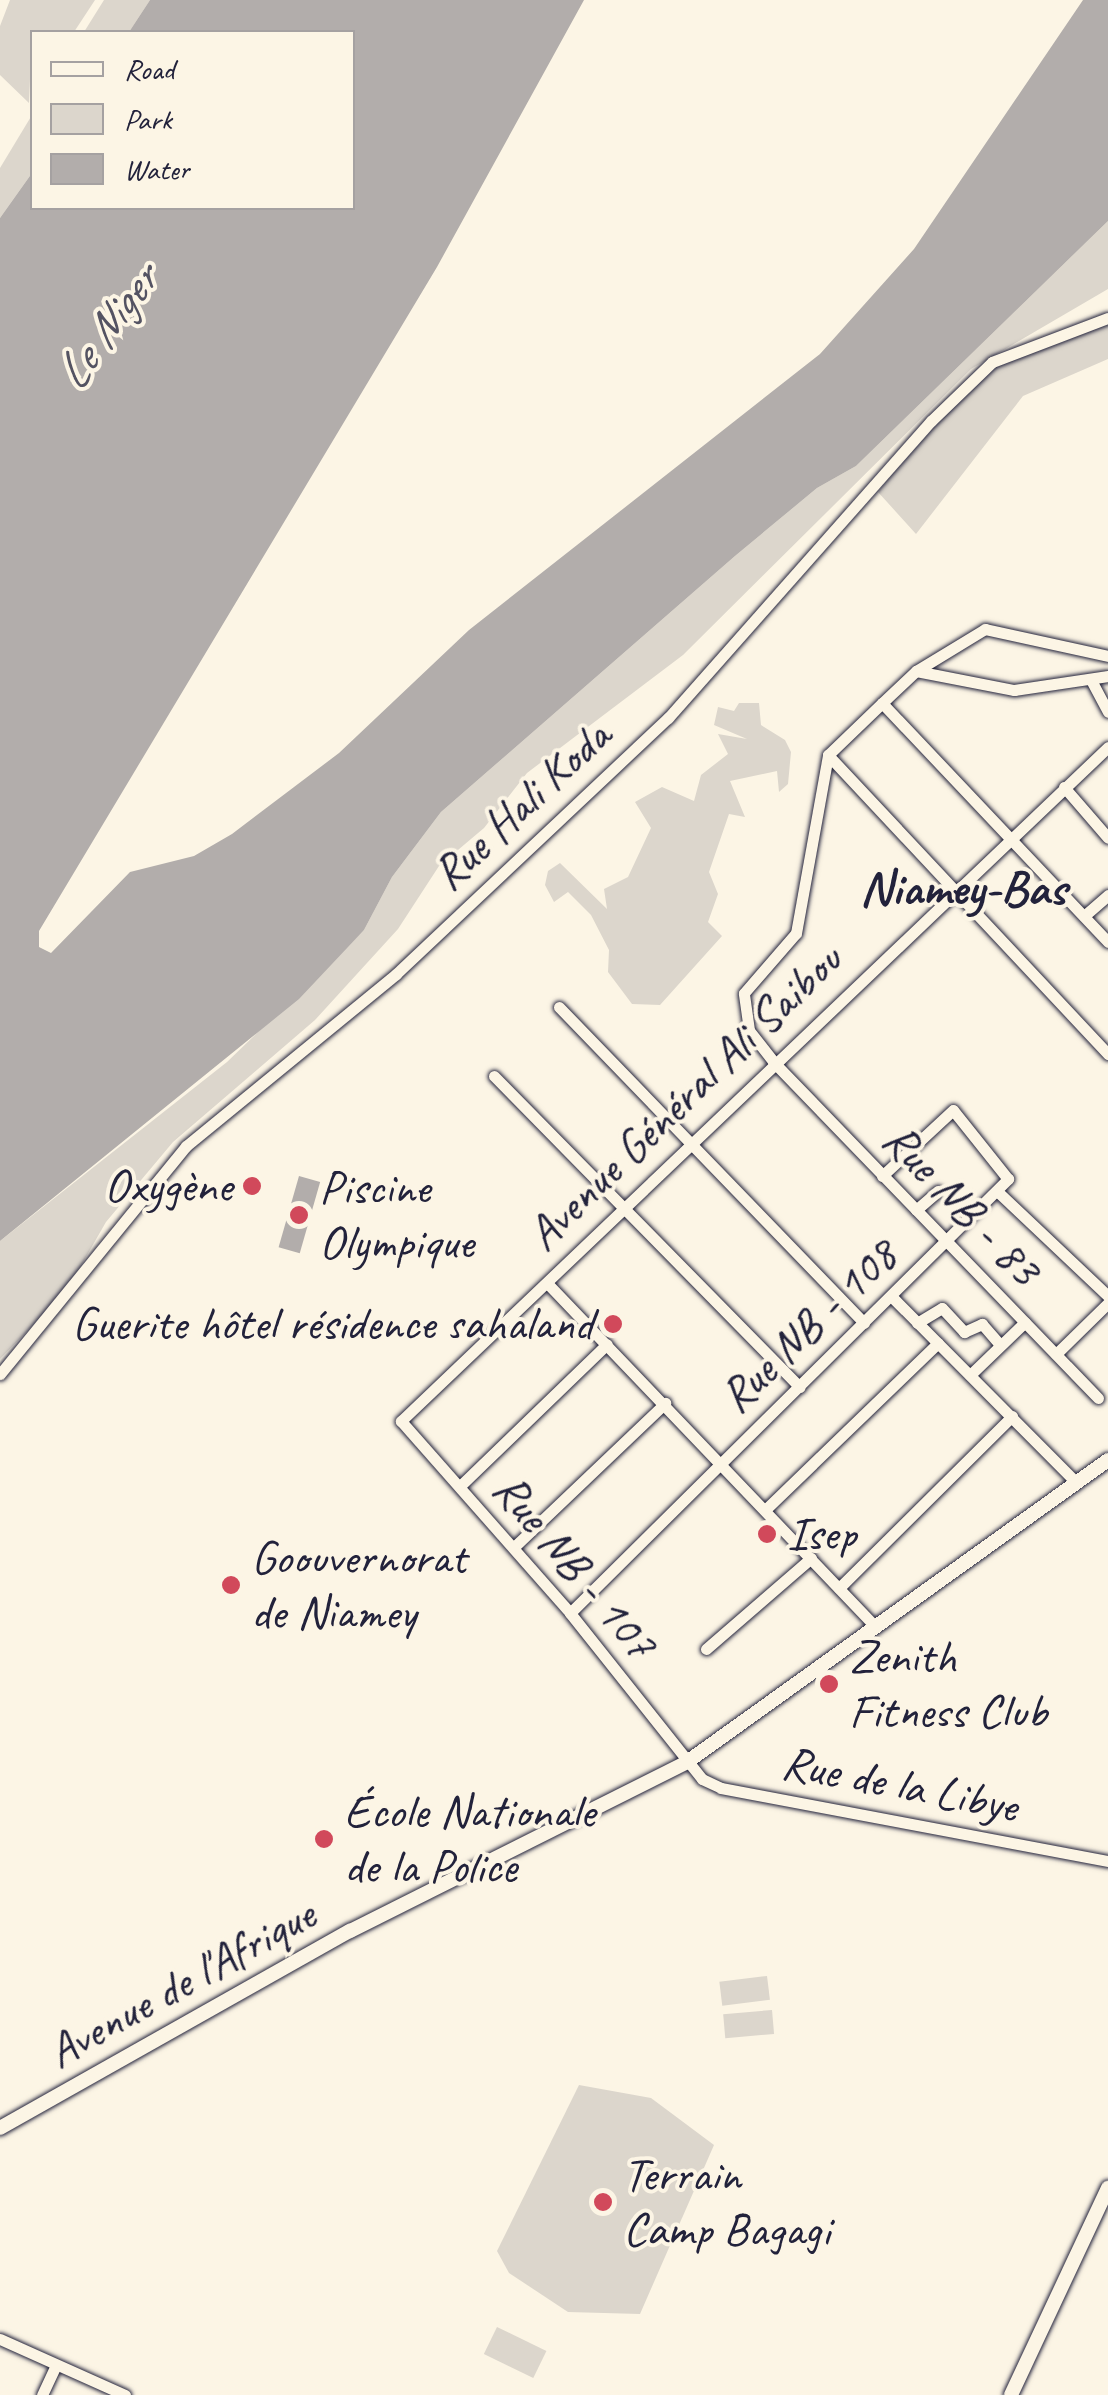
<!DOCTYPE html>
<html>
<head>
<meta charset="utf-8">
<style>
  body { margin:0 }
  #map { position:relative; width:1108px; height:2395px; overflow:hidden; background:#fcf5e5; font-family:Caveat,sans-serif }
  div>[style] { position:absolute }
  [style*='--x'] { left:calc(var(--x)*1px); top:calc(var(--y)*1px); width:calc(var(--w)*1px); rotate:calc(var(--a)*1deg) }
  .green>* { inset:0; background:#dcd6cc; transform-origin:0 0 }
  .water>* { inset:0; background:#b2adab; transform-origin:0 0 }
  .roads { filter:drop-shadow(0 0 2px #22223b) drop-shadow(0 0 2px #22223b) }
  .minor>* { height:11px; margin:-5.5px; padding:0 5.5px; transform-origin:5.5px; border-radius:5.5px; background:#fcf5e5 }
  .major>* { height:14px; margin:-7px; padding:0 7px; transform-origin:7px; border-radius:7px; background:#fcf5e5 }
  .dots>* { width:28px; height:28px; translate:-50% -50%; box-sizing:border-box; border:5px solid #fcf5e5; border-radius:50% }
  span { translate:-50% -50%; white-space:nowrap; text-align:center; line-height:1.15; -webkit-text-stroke:8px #fcf5e5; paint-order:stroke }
  .street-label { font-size:48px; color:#22223b }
  .poi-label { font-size:48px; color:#22223b }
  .right { translate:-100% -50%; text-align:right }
  .left { translate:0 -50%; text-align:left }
  .water-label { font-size:50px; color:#545362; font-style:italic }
  .neighbourhood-label { font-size:50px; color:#22223b; font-weight:700 }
  .legend { position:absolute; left:30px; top:30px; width:325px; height:180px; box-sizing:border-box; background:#fcf5e5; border:2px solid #a5a1a1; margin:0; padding:12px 18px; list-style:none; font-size:30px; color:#22223b }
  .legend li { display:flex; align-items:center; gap:20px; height:50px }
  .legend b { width:50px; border:2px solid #a5a1a1 }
</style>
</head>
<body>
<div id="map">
  <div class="green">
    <i style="clip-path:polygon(10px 0,95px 0,74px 32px,32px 32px,29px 103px,0 75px,0 26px)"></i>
    <i style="clip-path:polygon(104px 0,150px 0,129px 32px,84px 32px)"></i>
    <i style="clip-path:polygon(32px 115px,32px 173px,0 218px,0 168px)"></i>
    <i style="clip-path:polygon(1108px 221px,1108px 289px,971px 369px,683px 655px,527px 773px,484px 828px,439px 866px,398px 929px,315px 1020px,173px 1142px,106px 1222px,67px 1290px,0 1359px,0 1241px,227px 1062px,364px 930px,392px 877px,441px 812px,735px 556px,817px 488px,856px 466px)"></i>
    <i style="clip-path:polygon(1108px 324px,1108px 359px,1023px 396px,916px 534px,878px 492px,936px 418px,1003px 360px)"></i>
    <i style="clip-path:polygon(739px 703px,759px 703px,761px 725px,785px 740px,791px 752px,788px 784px,779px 792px,777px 771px,730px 781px,745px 817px,729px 814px,709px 872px,718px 894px,708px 922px,722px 936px,660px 1005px,632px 1004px,608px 972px,609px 950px,591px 915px,568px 892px,554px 902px,545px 885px,548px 871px,560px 863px,607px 909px,604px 889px,628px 877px,651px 828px,635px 802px,662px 787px,694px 801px,701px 775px,728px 754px,718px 734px,747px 739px,714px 725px,718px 707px,734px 711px)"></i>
    <i style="left:767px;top:1976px;width:24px;height:48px;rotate:83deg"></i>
    <i style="left:772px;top:2010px;width:24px;height:49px;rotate:85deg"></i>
    <i style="clip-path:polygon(579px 2085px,651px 2098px,714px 2145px,640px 2314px,568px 2312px,509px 2273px,497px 2251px)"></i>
    <i style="left:497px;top:2327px;width:55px;height:30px;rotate:26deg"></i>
  </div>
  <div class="water">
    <i style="clip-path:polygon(150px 0,584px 0,437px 267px,39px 931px,39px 947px,51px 953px,130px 872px,194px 856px,232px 834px,339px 753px,469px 630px,820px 354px,914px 249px,1083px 0,1108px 0,1108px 221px,856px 466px,817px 488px,735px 556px,441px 812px,392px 877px,364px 930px,299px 999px,0 1241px,0 218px,32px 173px,32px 208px,352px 208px,352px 32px,129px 32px)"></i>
    <i style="left:299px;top:1176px;width:22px;height:74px;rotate:16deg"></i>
  </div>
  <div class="roads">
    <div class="minor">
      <i style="--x:916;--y:671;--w:100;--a:11"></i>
      <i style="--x:1014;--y:690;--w:95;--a:-8.5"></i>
      <i style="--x:1091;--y:680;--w:36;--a:62"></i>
      <i style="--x:882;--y:703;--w:329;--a:46.6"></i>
      <i style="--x:1108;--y:747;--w:977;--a:136.37"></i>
      <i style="--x:401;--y:1421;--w:256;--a:48.6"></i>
      <i style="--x:570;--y:1613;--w:212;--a:51.5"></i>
      <i style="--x:702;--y:1779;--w:21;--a:25"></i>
      <i style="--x:721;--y:1788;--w:394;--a:10.7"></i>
      <i style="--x:828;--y:755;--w:410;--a:46.9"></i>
      <i style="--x:1064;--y:787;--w:67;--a:49.2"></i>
      <i style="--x:1084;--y:916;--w:32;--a:-41"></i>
      <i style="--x:559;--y:1007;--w:439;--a:46"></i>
      <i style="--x:494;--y:1076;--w:436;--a:45.5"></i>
      <i style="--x:998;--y:1192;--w:151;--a:43.4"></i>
      <i style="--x:916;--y:1210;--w:29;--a:-41"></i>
      <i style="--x:547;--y:1283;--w:473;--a:46.3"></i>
      <i style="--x:892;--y:1297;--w:261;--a:45.2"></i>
      <i style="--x:917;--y:1323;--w:29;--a:-31"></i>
      <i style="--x:942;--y:1308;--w:33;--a:47"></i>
      <i style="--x:964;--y:1332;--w:20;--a:-24"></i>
      <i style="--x:982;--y:1324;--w:28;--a:49"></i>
      <i style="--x:1056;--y:1354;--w:73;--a:-44.4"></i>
      <i style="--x:0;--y:1374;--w:294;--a:-50.8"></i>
      <i style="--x:186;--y:1146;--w:271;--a:-39.3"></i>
      <i style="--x:396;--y:974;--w:374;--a:-43.3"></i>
      <i style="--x:668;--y:718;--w:397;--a:-48.5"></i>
      <i style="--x:931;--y:421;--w:85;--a:-44"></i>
      <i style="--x:992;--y:362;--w:124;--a:-20.8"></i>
      <i style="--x:970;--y:1375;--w:76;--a:-43.9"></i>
      <i style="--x:1098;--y:1398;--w:468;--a:-134"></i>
      <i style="--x:773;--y:1061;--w:39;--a:-128"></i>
      <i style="--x:749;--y:1030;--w:37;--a:-98"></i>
      <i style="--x:744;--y:993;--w:79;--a:-49.1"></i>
      <i style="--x:796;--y:933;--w:181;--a:-79.8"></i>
      <i style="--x:828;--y:755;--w:75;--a:-43.9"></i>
      <i style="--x:882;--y:703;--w:47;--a:-43.3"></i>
      <i style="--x:916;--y:671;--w:81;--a:-31.3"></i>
      <i style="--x:985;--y:629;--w:126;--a:12.4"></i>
      <i style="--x:460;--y:1486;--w:204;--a:-44"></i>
      <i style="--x:766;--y:1509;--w:239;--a:-44"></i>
      <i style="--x:514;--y:1547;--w:209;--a:-43.6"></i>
      <i style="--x:839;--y:1588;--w:244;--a:-44.8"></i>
      <i style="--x:570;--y:1613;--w:617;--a:-44.74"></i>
      <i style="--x:1008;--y:1179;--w:88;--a:-128.6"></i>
      <i style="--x:953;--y:1110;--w:97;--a:137.1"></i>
      <i style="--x:706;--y:1649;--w:139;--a:-40.9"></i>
      <i style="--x:0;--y:2339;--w:137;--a:24.1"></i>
      <i style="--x:42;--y:2395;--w:33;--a:-65"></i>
    </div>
    <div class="major">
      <i style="--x:0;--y:2128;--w:402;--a:-29.4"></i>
      <i style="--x:350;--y:1931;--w:377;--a:-26.6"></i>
      <i style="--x:687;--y:1762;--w:518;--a:-35.65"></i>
      <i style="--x:1011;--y:2395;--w:229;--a:-64.9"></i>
    </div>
  </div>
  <div class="dots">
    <i style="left:252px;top:1186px;background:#d1495b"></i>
    <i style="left:299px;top:1215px;background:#d1495b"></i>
    <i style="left:613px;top:1324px;background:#d1495b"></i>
    <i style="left:767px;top:1534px;background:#d1495b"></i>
    <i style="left:231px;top:1585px;background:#d1495b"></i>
    <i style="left:829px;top:1684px;background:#d1495b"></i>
    <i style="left:324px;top:1839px;background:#d1495b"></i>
    <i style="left:603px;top:2202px;background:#d1495b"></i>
  </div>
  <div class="street-label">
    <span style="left:521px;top:805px;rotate:-43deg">Rue Hali Koda</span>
    <span style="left:684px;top:1097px;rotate:-44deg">Avenue Général Ali Saibou</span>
    <span style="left:962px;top:1204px;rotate:46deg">Rue NB - 83</span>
    <span style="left:808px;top:1326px;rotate:-44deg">Rue NB - 108</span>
    <span style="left:575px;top:1566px;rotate:50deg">Rue NB - 107</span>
    <span style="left:900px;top:1784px;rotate:11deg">Rue de la Libye</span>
    <span style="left:181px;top:1983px;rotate:-29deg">Avenue de l'Afrique</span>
  </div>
  <div class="poi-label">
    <span class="right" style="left:232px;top:1186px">Oxygène</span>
    <span class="left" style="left:319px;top:1215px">Piscine<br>Olympique</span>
    <span class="right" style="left:593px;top:1324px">Guerite hôtel résidence sahaland</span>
    <span class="left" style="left:787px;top:1534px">Isep</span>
    <span class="left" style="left:251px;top:1585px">Goouvernorat<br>de Niamey</span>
    <span class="left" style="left:849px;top:1684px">Zenith<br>Fitness Club</span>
    <span class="left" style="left:344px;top:1839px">École Nationale<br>de la Police</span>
    <span class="left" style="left:623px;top:2202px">Terrain<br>Camp Bagagi</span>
  </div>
  <div class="water-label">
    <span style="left:106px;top:327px;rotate:-54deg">Le Niger</span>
  </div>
  <div class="neighbourhood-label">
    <span style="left:963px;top:888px">Niamey-Bas</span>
  </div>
  <ul class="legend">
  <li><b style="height:12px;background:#fcf5e5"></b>Road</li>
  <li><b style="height:28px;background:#dcd6cc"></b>Park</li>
  <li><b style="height:28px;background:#b2adab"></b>Water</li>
  </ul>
</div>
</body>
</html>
